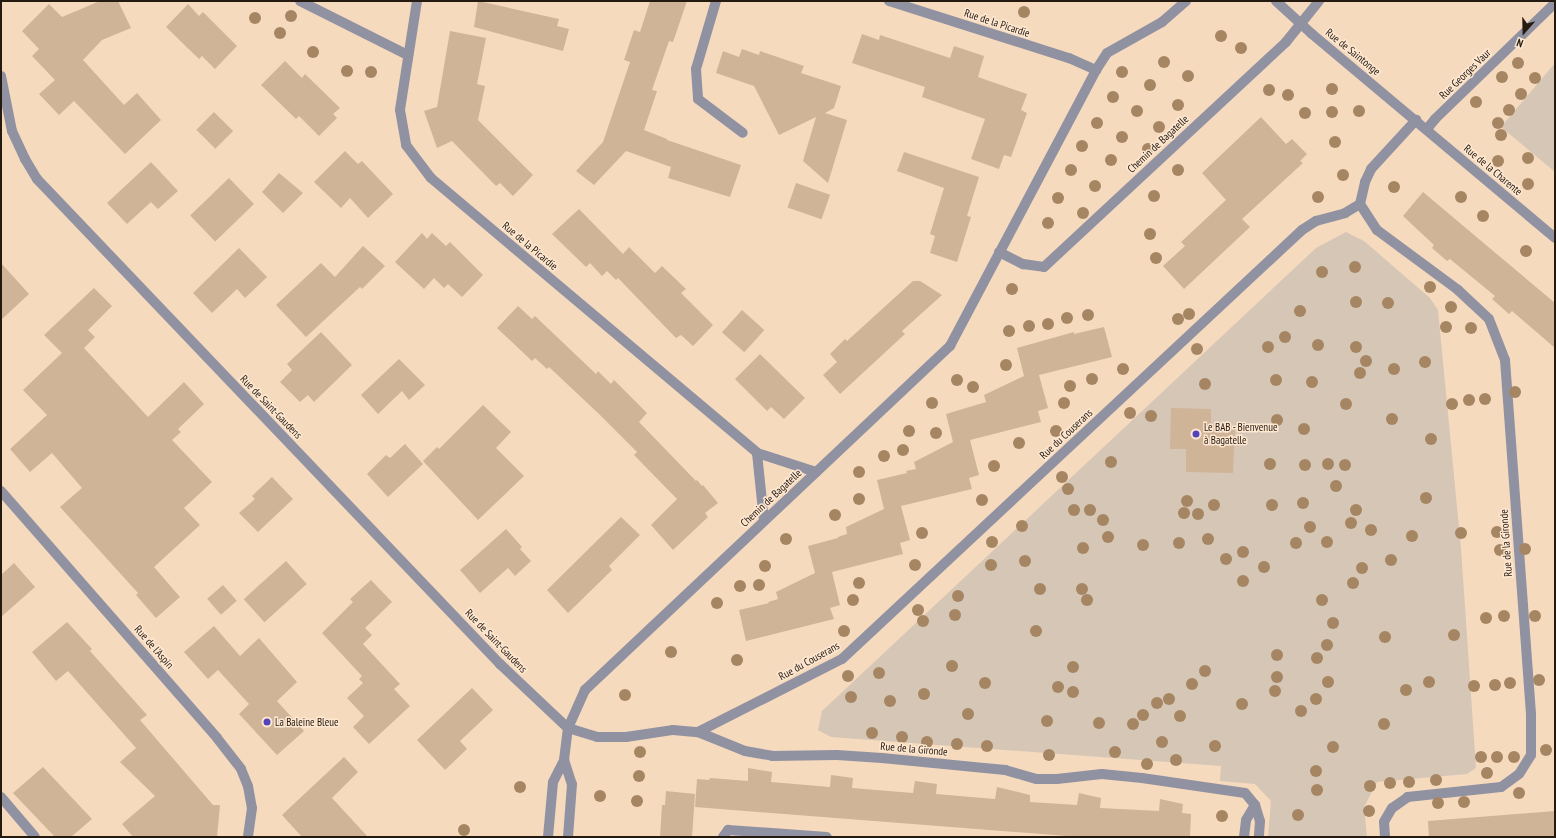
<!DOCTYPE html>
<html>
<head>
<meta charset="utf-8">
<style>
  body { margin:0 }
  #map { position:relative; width:1556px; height:838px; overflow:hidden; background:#f6dabe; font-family:"PT Sans Narrow",sans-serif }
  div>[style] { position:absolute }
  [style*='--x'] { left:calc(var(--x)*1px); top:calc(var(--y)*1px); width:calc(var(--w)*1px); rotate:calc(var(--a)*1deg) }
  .green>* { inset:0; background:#d6c6b6 }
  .building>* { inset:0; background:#cfb498; transform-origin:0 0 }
  .lane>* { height:10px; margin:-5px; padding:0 5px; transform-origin:5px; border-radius:5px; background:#9192a1 }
  .street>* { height:10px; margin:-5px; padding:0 5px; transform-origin:5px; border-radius:5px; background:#9192a1 }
  .trees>* { width:12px; height:12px; margin:-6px; border-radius:50%; background:#a68662 }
  .dots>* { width:11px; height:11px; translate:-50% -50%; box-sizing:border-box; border:2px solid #ffe8d2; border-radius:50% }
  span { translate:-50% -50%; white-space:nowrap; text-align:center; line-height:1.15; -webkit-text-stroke:3px #ffe8d2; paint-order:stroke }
  .street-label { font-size:11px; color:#241a10 }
  .poi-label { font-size:11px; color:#241a10 }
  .left { translate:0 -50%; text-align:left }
  .frame { position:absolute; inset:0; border:2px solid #241a10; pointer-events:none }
  .north { position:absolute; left:1504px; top:12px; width:40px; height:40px; -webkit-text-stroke:3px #ffe8d2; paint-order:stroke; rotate:200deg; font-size:11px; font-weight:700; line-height:16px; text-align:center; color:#241a10 }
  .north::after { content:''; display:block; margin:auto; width:14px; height:18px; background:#241a10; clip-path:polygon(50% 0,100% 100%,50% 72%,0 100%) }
</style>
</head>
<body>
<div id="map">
  <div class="green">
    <i style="clip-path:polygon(1555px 63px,1555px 172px,1501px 127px)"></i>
    <i style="clip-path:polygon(1346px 232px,1364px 241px,1430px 298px,1438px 310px,1461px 548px,1476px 768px,1467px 774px,1377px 782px,1364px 807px,1367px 837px,1268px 837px,1271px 801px,1255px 784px,1220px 781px,1221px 766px,831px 737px,818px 730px,822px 711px,1316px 248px)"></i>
  </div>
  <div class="building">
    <i style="clip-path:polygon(100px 1px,118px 1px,131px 28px,102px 40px,83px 60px,124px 105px,137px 93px,161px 120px,125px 154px,74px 101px,59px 115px,39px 94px,55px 80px,32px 56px,39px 49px,22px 31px,49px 4px,62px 17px)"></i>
    <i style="clip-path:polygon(478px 1px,559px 19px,557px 26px,569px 29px,563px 51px,474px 27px)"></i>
    <i style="clip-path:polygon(650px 1px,687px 1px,673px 42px,669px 41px,652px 90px,657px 91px,644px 130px,667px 139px,667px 140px,741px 165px,730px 197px,668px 178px,671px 167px,626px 151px,594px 185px,576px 171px,603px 142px,630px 62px,624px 60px,634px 30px,640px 32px)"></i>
    <i style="clip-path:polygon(188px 4px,199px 16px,203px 12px,237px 46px,215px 69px,202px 56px,199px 59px,166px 27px)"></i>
    <i style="clip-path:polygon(450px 31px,486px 38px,477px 84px,485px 86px,478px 120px,533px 175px,513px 196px,500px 183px,496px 186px,452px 141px,437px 148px,424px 111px,437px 107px)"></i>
    <i style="clip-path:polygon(862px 34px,879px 40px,880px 35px,950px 58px,954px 46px,984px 56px,978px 77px,1027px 94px,1021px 110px,1027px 113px,1011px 157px,1004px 155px,999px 169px,971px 159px,985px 119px,922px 97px,925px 87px,852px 63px)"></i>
    <i style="clip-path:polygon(742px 49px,759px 55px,760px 51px,804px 66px,801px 73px,841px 86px,834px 108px,825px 113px,847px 120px,828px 183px,803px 161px,816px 117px,779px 135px,754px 86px,716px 73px,723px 51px,739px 57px)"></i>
    <i style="clip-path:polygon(285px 61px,302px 78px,305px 74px,340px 108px,333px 114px,337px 118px,319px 136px,299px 116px,296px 119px,261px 85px)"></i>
    <i style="left:214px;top:112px;width:27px;height:25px;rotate:45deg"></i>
    <i style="clip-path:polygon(1261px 117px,1286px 144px,1292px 139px,1307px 154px,1300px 161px,1303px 163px,1242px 219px,1250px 227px,1184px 289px,1163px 266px,1185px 246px,1181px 242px,1226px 200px,1202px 173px)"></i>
    <i style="clip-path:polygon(345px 151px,358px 164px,362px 161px,393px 194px,368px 218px,350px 198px,341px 208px,314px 182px)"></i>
    <i style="clip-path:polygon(904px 152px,979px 177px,967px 216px,971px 217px,957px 262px,930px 253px,935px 236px,930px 234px,944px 188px,897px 171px)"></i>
    <i style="clip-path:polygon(151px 162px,178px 191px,158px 209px,151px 202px,127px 224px,107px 203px)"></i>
    <i style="clip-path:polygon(279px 173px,303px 193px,283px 213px,262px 192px)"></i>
    <i style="left:229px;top:178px;width:36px;height:54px;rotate:46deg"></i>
    <i style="left:796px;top:183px;width:36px;height:26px;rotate:19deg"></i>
    <i style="clip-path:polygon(1423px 192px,1555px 303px,1555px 348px,1512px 311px,1509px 314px,1492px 299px,1495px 296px,1450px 259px,1447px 261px,1432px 248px,1434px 245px,1403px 216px)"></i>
    <i style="clip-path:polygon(579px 209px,623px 254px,629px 247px,655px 273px,662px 266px,686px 289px,681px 293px,713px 325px,693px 346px,681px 335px,676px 338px,618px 278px,616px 280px,607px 271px,602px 276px,590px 263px,586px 267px,552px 234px)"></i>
    <i style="clip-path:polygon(422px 233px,427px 239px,432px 233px,446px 246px,450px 242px,483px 275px,462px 297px,448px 284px,444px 288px,434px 278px,424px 289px,395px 262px)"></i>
    <i style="clip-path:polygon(363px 246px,385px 266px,362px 289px,360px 287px,306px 337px,276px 305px,321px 263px,335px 277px)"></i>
    <i style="clip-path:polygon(239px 248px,267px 277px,245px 298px,237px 289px,212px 313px,193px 293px)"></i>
    <i style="clip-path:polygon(1px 263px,29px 294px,1px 320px)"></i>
    <i style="clip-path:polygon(913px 281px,920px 281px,942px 295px,902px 331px,905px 334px,840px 394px,823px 375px,837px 362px,830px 354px,845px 339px,847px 341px)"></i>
    <i style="clip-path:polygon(94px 288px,112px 306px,88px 330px,95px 337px,84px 348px,148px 417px,184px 382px,204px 404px,178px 429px,181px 432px,172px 440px,212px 482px,184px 508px,200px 525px,154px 567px,180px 597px,156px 618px,136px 595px,138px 593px,60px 507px,82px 488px,52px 453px,30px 472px,10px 449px,47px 415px,23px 390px,62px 353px,44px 335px)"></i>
    <i style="clip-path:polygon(518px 306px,532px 319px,535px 316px,596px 374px,598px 371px,611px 384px,614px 380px,647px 413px,639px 422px,696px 481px,697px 480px,702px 486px,703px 485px,718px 503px,705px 513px,708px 517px,673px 550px,651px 525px,677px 499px,634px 455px,637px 452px,599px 414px,549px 367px,547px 369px,535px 358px,532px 361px,497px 328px)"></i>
    <i style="left:742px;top:310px;width:30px;height:30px;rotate:42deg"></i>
    <i style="clip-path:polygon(1104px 327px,1112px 357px,1039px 375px,1048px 408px,1038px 411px,1041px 422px,970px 440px,979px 475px,969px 478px,972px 489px,901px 506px,910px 540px,900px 543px,903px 554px,832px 572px,840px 605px,830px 608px,834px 619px,746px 641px,739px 610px,769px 603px,768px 602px,778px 599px,776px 592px,815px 573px,808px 546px,838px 538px,838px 537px,847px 534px,846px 527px,884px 509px,877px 480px,907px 473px,906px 471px,916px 469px,914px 462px,953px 442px,946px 414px,986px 402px,984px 395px,1024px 376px,1017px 348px,1074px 332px,1074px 334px)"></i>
    <i style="clip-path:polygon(321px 332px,352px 365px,314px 402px,308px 395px,300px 402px,280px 382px,292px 370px,287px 364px)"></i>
    <i style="clip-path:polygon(760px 354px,805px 398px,784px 419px,771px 407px,767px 411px,735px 379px)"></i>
    <i style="clip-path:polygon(399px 359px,425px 385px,409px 400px,402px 391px,378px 414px,361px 395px)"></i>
    <i style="clip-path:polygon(483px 405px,511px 432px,496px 448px,524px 476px,478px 520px,423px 461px,437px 447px,439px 449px)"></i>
    <i style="clip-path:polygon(1171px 408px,1211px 409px,1211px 425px,1235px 426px,1233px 473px,1186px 472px,1186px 449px,1170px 449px)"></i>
    <i style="clip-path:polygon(405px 444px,423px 464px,388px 497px,367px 474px,386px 455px,390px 458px)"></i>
    <i style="clip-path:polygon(272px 477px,293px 499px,258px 532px,239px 513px,255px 499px,252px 496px)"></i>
    <i style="clip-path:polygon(621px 517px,640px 535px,609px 566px,612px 570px,568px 613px,547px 590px)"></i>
    <i style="clip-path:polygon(506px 529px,522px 547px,520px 549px,531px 561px,515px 576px,508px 568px,480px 593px,460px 570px)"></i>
    <i style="left:286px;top:561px;width:31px;height:57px;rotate:48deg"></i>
    <i style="clip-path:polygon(14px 563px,35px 587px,1px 617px,1px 575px)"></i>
    <i style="clip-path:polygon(371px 580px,392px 602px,365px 628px,372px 635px,363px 644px,400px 684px,394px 689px,410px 706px,369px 744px,353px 727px,364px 716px,347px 698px,363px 683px,359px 679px,362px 676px,322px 633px,353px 602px,350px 599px)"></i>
    <i style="left:223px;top:585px;width:21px;height:21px;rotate:49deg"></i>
    <i style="clip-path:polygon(67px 622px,92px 649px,90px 651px,147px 715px,140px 720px,213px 805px,220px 805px,217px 837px,133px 837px,122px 824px,155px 796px,120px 762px,136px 748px,68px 671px,56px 681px,32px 652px)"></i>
    <i style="clip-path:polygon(214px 626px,240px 656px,259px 638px,297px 682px,277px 701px,304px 731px,277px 755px,239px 714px,249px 704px,218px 670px,208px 679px,184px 652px)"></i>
    <i style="clip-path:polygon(472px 688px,493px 710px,460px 741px,467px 749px,445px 770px,417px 740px)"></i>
    <i style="clip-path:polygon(344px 757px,358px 772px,332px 798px,368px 837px,302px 837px,282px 815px)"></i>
    <i style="clip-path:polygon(43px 767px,92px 819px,71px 837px,55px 837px,13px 793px)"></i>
    <i style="clip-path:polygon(748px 768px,772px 772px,771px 782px,830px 787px,831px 775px,853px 778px,852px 788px,913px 793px,915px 781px,937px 784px,936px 794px,995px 799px,997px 787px,1030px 795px,1030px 802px,1077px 805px,1079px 793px,1101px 798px,1100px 808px,1159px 811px,1160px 799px,1183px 804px,1182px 813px,1191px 814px,1190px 837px,1080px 837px,695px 807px,697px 779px,709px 780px,710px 778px,748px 781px)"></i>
    <i style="clip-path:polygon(666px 791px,695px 794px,692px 837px,660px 837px,662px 805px,665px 805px)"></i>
    <i style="clip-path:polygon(1555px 811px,1555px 837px,1429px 837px,1428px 821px)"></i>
  </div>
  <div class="lane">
    <i style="--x:999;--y:252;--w:27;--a:27"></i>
    <i style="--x:1023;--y:264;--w:21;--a:8"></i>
    <i style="--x:1044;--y:267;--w:330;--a:-42.9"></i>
    <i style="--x:1286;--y:42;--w:53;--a:-51.2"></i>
    <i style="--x:1;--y:797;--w:52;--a:49.6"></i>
    <i style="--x:723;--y:837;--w:9;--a:-54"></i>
    <i style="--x:728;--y:830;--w:99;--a:4"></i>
  </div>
  <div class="street">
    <i style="--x:300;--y:1;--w:121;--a:26.6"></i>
    <i style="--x:417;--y:1;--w:110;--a:98.9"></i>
    <i style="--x:400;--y:110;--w:36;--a:80"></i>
    <i style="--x:406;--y:145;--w:41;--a:52.9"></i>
    <i style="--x:431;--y:178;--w:426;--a:40.1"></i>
    <i style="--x:757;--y:453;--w:62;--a:17.9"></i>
    <i style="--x:716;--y:1;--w:71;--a:106.4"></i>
    <i style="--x:696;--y:69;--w:30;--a:86"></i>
    <i style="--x:698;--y:99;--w:56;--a:37.1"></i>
    <i style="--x:889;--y:1;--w:189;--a:17.6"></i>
    <i style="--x:1069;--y:58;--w:30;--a:24"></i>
    <i style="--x:1276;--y:1;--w:49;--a:42.5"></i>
    <i style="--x:1312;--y:34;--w:317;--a:40"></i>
    <i style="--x:1;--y:76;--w:56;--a:78.7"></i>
    <i style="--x:12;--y:131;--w:31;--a:65"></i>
    <i style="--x:25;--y:159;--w:23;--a:59"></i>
    <i style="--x:37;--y:179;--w:671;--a:46.33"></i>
    <i style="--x:500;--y:664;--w:93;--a:43.3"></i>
    <i style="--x:568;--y:728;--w:30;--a:17"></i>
    <i style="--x:597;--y:737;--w:29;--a:0"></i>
    <i style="--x:626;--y:737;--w:48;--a:-8.5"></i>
    <i style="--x:673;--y:730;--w:25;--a:5"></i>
    <i style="--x:698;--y:732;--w:51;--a:22"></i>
    <i style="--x:745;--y:751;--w:27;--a:10"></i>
    <i style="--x:772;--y:756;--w:65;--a:-0.9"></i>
    <i style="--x:837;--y:755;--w:45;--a:3.8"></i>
    <i style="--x:882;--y:758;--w:124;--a:5.6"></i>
    <i style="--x:1005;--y:770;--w:33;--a:16"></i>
    <i style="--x:1037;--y:779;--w:20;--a:0"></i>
    <i style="--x:1057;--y:779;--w:45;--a:-6.3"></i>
    <i style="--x:1102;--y:774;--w:40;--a:5.7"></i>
    <i style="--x:1142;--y:778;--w:104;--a:8.3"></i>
    <i style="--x:1245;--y:793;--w:16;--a:50"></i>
    <i style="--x:1427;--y:129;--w:13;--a:-51"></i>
    <i style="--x:1435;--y:119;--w:167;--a:-44"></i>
    <i style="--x:1360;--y:204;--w:31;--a:57"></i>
    <i style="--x:1377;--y:230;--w:101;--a:36.5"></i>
    <i style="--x:1458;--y:290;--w:42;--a:43.1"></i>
    <i style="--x:1489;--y:319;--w:44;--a:68.7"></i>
    <i style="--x:1505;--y:360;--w:355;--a:85.8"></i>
    <i style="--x:1531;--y:714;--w:41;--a:90"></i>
    <i style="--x:1531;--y:755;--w:22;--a:122"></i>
    <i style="--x:1519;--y:774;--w:22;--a:144"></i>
    <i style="--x:1501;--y:787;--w:94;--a:173.9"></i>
    <i style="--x:1408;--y:797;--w:19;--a:145"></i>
    <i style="--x:1392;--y:808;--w:16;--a:120"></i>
    <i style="--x:1384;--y:822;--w:15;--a:86"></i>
    <i style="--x:757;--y:453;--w:68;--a:84.1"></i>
    <i style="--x:1;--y:491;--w:328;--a:48.8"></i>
    <i style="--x:217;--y:738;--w:39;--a:52"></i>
    <i style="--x:241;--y:769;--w:18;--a:68"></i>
    <i style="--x:248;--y:786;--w:22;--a:80"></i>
    <i style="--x:252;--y:808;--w:29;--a:98"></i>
    <i style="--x:698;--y:732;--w:161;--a:-26.9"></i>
    <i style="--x:842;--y:659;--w:629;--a:-43"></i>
    <i style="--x:1302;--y:230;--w:17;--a:-33"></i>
    <i style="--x:1316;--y:221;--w:30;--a:-15"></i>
    <i style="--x:1345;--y:213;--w:17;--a:-31"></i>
    <i style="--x:1360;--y:204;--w:23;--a:-77"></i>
    <i style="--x:1365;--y:182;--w:14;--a:-65"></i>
    <i style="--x:1371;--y:169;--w:67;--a:-47.4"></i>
    <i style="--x:564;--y:760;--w:25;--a:72"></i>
    <i style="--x:572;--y:784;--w:53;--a:94.3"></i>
    <i style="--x:548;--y:837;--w:55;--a:-84.8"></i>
    <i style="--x:553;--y:782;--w:25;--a:-63"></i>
    <i style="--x:564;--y:760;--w:32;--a:-83"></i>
    <i style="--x:568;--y:728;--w:42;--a:-65.9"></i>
    <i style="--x:585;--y:690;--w:502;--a:-43.3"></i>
    <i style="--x:950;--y:346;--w:312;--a:-62.1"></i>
    <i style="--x:1096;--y:70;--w:20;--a:-57"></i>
    <i style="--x:1107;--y:53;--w:63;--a:-29.4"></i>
    <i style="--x:1162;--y:22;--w:32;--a:-41"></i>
    <i style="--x:1244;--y:837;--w:17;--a:-83"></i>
    <i style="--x:1246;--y:820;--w:17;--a:-59"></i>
    <i style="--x:1255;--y:805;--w:17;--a:73"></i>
    <i style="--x:1260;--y:821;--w:16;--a:94"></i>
  </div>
  <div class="trees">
    <i style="left:1024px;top:12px"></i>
    <i style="left:291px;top:16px"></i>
    <i style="left:255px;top:18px"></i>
    <i style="left:280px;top:33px"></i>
    <i style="left:1221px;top:36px"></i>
    <i style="left:1241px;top:48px"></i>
    <i style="left:313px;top:52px"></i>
    <i style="left:1164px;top:62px"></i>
    <i style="left:1518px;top:63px"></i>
    <i style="left:347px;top:71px"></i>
    <i style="left:371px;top:72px"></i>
    <i style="left:1122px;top:72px"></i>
    <i style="left:1188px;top:76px"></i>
    <i style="left:1502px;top:77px"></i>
    <i style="left:1535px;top:78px"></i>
    <i style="left:1150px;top:85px"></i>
    <i style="left:1332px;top:89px"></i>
    <i style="left:1269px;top:90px"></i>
    <i style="left:1521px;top:94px"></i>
    <i style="left:1288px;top:95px"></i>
    <i style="left:1113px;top:97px"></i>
    <i style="left:1476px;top:102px"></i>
    <i style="left:1178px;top:105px"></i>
    <i style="left:1509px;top:110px"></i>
    <i style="left:1137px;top:111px"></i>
    <i style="left:1359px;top:111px"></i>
    <i style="left:1332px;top:112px"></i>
    <i style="left:1305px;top:113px"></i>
    <i style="left:1097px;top:123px"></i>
    <i style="left:1498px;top:123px"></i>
    <i style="left:1159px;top:127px"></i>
    <i style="left:1501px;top:135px"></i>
    <i style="left:1122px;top:137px"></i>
    <i style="left:1335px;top:142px"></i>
    <i style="left:1082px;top:146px"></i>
    <i style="left:1148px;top:149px"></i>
    <i style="left:1528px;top:158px"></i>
    <i style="left:1111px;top:160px"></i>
    <i style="left:1498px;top:161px"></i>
    <i style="left:1071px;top:170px"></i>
    <i style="left:1178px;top:170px"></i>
    <i style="left:1343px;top:175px"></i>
    <i style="left:1528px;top:184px"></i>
    <i style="left:1095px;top:186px"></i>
    <i style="left:1394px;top:187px"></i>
    <i style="left:1154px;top:196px"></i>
    <i style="left:1318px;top:197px"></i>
    <i style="left:1461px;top:197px"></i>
    <i style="left:1058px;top:198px"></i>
    <i style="left:1083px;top:213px"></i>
    <i style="left:1483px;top:216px"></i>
    <i style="left:1048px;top:223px"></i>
    <i style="left:1150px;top:234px"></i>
    <i style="left:1526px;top:251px"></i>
    <i style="left:1156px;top:258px"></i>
    <i style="left:1355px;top:267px"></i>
    <i style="left:1322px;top:272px"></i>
    <i style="left:1430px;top:287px"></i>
    <i style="left:1012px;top:289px"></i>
    <i style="left:1356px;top:302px"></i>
    <i style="left:1388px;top:303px"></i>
    <i style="left:1451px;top:307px"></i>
    <i style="left:1300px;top:311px"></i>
    <i style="left:1189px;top:314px"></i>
    <i style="left:1088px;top:315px"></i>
    <i style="left:1067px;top:318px"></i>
    <i style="left:1178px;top:319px"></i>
    <i style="left:1048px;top:324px"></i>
    <i style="left:1029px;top:326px"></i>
    <i style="left:1446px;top:327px"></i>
    <i style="left:1471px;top:328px"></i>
    <i style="left:1009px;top:331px"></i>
    <i style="left:1285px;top:337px"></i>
    <i style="left:1318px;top:345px"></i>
    <i style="left:1268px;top:347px"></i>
    <i style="left:1356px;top:347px"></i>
    <i style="left:1197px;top:349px"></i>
    <i style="left:1366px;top:361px"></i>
    <i style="left:1425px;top:362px"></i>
    <i style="left:1006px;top:365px"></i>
    <i style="left:1123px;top:369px"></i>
    <i style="left:1394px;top:369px"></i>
    <i style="left:1360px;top:373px"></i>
    <i style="left:1092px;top:379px"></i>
    <i style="left:957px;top:380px"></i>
    <i style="left:1276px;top:380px"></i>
    <i style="left:1312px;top:382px"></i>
    <i style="left:1205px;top:384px"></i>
    <i style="left:1070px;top:386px"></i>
    <i style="left:973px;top:387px"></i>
    <i style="left:1515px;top:392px"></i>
    <i style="left:1485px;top:399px"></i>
    <i style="left:1469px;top:400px"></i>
    <i style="left:932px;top:403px"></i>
    <i style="left:1064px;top:403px"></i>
    <i style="left:1346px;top:404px"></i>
    <i style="left:1452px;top:404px"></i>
    <i style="left:1130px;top:413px"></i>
    <i style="left:1151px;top:416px"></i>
    <i style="left:1392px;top:419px"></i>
    <i style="left:1277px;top:420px"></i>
    <i style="left:1304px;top:429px"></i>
    <i style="left:909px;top:431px"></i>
    <i style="left:1056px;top:431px"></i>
    <i style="left:936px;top:433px"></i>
    <i style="left:1431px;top:439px"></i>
    <i style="left:1019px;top:443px"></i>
    <i style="left:903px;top:450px"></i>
    <i style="left:884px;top:456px"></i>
    <i style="left:1111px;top:462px"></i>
    <i style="left:1270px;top:464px"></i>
    <i style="left:1328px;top:464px"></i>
    <i style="left:1305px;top:465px"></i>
    <i style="left:1345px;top:465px"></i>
    <i style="left:994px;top:466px"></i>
    <i style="left:859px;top:472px"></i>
    <i style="left:1062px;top:477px"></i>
    <i style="left:1336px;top:486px"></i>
    <i style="left:1068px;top:489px"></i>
    <i style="left:1426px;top:498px"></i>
    <i style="left:859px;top:499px"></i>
    <i style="left:982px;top:500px"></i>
    <i style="left:1187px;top:501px"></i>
    <i style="left:1303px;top:503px"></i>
    <i style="left:1214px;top:505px"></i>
    <i style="left:1272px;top:505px"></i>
    <i style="left:1074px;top:510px"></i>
    <i style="left:1090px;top:510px"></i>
    <i style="left:1356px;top:510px"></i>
    <i style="left:1184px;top:513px"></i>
    <i style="left:1198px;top:514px"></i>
    <i style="left:835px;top:515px"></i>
    <i style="left:1103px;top:520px"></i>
    <i style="left:1351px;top:523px"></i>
    <i style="left:1022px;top:526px"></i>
    <i style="left:1310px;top:527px"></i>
    <i style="left:1371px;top:530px"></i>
    <i style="left:1497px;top:532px"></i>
    <i style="left:922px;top:533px"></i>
    <i style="left:1461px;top:533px"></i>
    <i style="left:1412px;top:536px"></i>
    <i style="left:1108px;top:537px"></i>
    <i style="left:786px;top:539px"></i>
    <i style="left:1208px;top:539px"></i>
    <i style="left:992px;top:542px"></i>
    <i style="left:1327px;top:542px"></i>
    <i style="left:1179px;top:543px"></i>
    <i style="left:1296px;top:543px"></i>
    <i style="left:1143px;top:545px"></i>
    <i style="left:1083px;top:548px"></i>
    <i style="left:1525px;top:549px"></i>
    <i style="left:1500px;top:550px"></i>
    <i style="left:1243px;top:552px"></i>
    <i style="left:1226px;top:559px"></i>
    <i style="left:1391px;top:560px"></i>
    <i style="left:1025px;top:561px"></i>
    <i style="left:915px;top:565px"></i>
    <i style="left:991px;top:565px"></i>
    <i style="left:765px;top:566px"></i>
    <i style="left:1264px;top:567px"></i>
    <i style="left:1362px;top:568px"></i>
    <i style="left:1243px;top:581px"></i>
    <i style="left:859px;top:583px"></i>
    <i style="left:1353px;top:583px"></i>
    <i style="left:759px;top:585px"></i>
    <i style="left:740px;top:586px"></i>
    <i style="left:1040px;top:589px"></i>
    <i style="left:1082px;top:589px"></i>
    <i style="left:958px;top:596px"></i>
    <i style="left:853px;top:600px"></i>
    <i style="left:1087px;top:600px"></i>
    <i style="left:1322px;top:600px"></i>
    <i style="left:717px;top:603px"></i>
    <i style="left:918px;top:610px"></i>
    <i style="left:955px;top:615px"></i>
    <i style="left:1504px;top:616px"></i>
    <i style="left:1535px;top:616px"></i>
    <i style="left:1486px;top:618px"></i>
    <i style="left:923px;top:621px"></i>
    <i style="left:1333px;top:623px"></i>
    <i style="left:844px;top:631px"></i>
    <i style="left:1036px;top:631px"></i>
    <i style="left:1454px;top:635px"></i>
    <i style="left:1385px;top:637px"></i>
    <i style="left:1327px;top:645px"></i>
    <i style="left:671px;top:652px"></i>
    <i style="left:1277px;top:655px"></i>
    <i style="left:1317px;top:658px"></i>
    <i style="left:737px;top:660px"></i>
    <i style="left:952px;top:666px"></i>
    <i style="left:1073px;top:667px"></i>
    <i style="left:1205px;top:671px"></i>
    <i style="left:879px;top:673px"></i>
    <i style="left:848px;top:676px"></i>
    <i style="left:1277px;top:677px"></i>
    <i style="left:1539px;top:680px"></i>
    <i style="left:1328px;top:682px"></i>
    <i style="left:1429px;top:682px"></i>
    <i style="left:985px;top:683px"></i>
    <i style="left:1510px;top:683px"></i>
    <i style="left:1192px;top:684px"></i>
    <i style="left:1495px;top:685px"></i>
    <i style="left:1474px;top:686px"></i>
    <i style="left:1058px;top:687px"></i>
    <i style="left:1406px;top:690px"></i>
    <i style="left:1275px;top:691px"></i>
    <i style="left:1073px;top:692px"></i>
    <i style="left:924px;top:694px"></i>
    <i style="left:625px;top:695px"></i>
    <i style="left:851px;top:697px"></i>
    <i style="left:1169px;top:699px"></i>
    <i style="left:1316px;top:699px"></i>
    <i style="left:890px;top:701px"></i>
    <i style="left:1157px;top:703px"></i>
    <i style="left:1242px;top:704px"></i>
    <i style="left:1301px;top:711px"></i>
    <i style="left:968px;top:714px"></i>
    <i style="left:1143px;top:715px"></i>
    <i style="left:1180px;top:716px"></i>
    <i style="left:1047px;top:721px"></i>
    <i style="left:1099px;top:723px"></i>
    <i style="left:1133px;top:724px"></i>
    <i style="left:1384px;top:724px"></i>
    <i style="left:872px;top:733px"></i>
    <i style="left:902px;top:737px"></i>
    <i style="left:927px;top:742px"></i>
    <i style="left:1162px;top:742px"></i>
    <i style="left:957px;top:744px"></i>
    <i style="left:987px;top:746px"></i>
    <i style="left:1215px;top:746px"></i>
    <i style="left:1333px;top:747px"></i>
    <i style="left:1546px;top:750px"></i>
    <i style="left:640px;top:752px"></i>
    <i style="left:1115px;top:752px"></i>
    <i style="left:1049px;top:755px"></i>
    <i style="left:1481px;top:757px"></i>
    <i style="left:1497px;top:757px"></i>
    <i style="left:1514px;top:757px"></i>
    <i style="left:1176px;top:760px"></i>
    <i style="left:1147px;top:764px"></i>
    <i style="left:1316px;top:771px"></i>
    <i style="left:1487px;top:773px"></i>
    <i style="left:639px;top:776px"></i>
    <i style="left:1436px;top:780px"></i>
    <i style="left:1409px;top:782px"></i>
    <i style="left:1390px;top:783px"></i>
    <i style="left:1370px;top:786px"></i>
    <i style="left:520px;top:787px"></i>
    <i style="left:1317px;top:790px"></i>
    <i style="left:1519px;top:793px"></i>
    <i style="left:600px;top:796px"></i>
    <i style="left:637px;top:801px"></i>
    <i style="left:1464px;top:802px"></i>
    <i style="left:1438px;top:803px"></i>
    <i style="left:1369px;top:811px"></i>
    <i style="left:1298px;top:815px"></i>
    <i style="left:1222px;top:816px"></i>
    <i style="left:464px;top:830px"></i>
  </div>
  <div class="dots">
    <i style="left:1196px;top:434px;background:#5344bc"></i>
    <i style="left:267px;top:722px;background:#5344bc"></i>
  </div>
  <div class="street-label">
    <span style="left:997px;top:23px;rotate:18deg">Rue de la Picardie</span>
    <span style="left:1353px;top:52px;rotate:39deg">Rue de Saintonge</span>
    <span style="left:1465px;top:74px;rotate:-44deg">Rue Georges Vaur</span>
    <span style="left:1158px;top:144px;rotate:-43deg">Chemin de Bagatelle</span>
    <span style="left:1493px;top:170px;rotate:40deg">Rue de la Charente</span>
    <span style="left:530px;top:246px;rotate:40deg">Rue de la Picardie</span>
    <span style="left:271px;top:407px;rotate:46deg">Rue de Saint-Gaudens</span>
    <span style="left:1066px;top:434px;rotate:-43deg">Rue du Couserans</span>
    <span style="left:771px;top:498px;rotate:-43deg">Chemin de Bagatelle</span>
    <span style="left:1506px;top:543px;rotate:-94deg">Rue de la Gironde</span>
    <span style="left:496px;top:641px;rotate:46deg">Rue de Saint-Gaudens</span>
    <span style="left:154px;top:647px;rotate:49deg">Rue de l'Aspin</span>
    <span style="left:809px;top:661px;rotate:-29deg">Rue du Couserans</span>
    <span style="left:914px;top:749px;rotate:5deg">Rue de la Gironde</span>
  </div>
  <div class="poi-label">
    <span class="left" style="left:1204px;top:434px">Le BAB - Bienvenue<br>à Bagatelle</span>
    <span class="left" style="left:275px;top:722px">La Baleine Bleue</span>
  </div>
  <div class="frame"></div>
  <div class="north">N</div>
</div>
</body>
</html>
